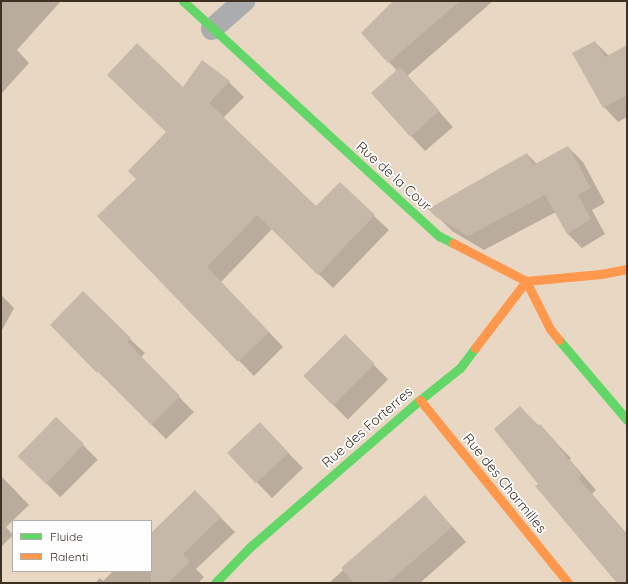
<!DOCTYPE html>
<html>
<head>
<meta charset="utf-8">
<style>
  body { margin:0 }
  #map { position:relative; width:628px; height:584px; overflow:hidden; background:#e8d7c3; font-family:Quicksand,sans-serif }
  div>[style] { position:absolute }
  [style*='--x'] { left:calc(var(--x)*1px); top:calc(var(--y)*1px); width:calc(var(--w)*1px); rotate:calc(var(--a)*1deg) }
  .shadow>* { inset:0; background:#0003; transform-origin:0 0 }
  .building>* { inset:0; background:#c6b8a9; transform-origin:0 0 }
  .street>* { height:22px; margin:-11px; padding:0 11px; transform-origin:11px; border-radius:11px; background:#aaacad }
  .fast>* { height:9px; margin:-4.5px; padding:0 4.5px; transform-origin:4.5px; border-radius:4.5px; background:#63d668 }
  .slow>* { height:9px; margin:-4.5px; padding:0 4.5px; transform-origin:4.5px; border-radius:4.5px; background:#ff974d }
  span { translate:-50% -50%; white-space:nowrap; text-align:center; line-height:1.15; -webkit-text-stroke:3.5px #fefefe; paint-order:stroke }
  .street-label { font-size:14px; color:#3d3123 }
  .frame { position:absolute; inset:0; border:2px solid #3d3123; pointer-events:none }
  .legend { position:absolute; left:12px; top:520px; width:140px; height:52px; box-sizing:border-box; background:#fefefe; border:1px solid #b1aca6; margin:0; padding:5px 7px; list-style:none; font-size:12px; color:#3d3123 }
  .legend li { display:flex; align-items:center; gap:8px; height:20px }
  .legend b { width:20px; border:1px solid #b1aca6 }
</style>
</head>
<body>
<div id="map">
  <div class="shadow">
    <i style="clip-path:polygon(1px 1px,61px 1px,17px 50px,29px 63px,1px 94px)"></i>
    <i style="clip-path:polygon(394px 1px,493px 1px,407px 76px,453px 127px,425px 151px,411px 136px,397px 71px,389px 62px,380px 14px)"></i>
    <i style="clip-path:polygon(595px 42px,609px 56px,627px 47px,627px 117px,618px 122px,604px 107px)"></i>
    <i style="clip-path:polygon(229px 82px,244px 97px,223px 118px,316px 208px,374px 216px,389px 230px,333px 288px,272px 229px,221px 282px,283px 347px,254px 376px,99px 216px,137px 179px,167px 132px,183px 89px)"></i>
    <i style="clip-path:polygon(568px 147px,583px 162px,605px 203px,592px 210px,605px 234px,582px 248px,568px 234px,556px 212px,484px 250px,452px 231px,430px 209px,527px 154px,537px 164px)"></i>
    <i style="clip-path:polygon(1px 295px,14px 308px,2px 330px,1px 330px)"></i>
    <i style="clip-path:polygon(51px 325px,130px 339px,145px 353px,140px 358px,194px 412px,166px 439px)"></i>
    <i style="left:345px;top:336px;width:61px;height:57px;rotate:45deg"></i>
    <i style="clip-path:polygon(520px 407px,571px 458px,570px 460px,596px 490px,592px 494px,627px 534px,627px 583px,618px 583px,539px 484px)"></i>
    <i style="left:56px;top:418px;width:59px;height:53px;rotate:45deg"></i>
    <i style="clip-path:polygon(274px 438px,303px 468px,272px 498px,229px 454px)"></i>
    <i style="clip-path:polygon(1px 476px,29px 505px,6px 527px,13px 535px,1px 547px)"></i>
    <i style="clip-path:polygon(425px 496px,466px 542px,420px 583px,329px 583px)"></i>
    <i style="clip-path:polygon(209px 506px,235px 532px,196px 569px,204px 577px,198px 583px,95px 583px,100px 578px,103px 581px,113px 571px,151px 571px,151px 534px)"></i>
  </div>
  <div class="building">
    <i style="clip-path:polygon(393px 1px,460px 1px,388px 63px,361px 33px)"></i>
    <i style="clip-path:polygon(595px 41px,605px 57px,627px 45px,627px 95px,603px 108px,572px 53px)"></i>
    <i style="clip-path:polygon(137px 43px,183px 87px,202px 60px,230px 81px,209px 103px,316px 206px,340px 182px,375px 215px,318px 275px,257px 215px,207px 267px,269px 332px,238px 362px,97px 216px,136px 179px,128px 171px,166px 132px,107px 75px)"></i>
    <i style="left:400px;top:67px;width:59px;height:39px;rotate:48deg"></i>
    <i style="clip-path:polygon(568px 146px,591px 188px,578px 195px,591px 219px,567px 234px,545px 195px,468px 236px,436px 217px,428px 209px,527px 153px,533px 165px)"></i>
    <i style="clip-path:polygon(83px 291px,131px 338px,127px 342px,180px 396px,151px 425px,98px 371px,97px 373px,50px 325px)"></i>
    <i style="left:345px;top:334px;width:42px;height:59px;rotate:45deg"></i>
    <i style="clip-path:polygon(520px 406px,538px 426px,540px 424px,557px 443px,556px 444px,582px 475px,578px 478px,627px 535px,627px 583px,617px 583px,535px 486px,538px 484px,494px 429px)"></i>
    <i style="left:56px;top:417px;width:39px;height:55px;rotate:44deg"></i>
    <i style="left:260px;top:422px;width:42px;height:45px;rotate:47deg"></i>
    <i style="clip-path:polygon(195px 490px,221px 517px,183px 554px,190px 562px,168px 583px,151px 583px,151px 533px)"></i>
    <i style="clip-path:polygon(425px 495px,452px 527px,388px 583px,354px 583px,341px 568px)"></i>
  </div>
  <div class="street">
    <i style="--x:212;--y:29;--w:43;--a:-41.2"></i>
  </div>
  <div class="fast">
    <i style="--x:183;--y:1;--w:348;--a:42.6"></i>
    <i style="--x:439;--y:236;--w:16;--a:27"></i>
    <i style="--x:559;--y:340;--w:105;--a:49.6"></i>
    <i style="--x:215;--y:583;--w:50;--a:-45.8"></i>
    <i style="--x:250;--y:547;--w:225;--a:-40.9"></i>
    <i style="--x:420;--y:400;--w:51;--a:-38.7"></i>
    <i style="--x:460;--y:368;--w:25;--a:-53"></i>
  </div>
  <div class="slow">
    <i style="--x:453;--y:243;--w:82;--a:27.5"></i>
    <i style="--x:526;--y:281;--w:75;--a:-5.3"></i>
    <i style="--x:601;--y:274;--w:26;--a:-11"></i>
    <i style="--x:475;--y:348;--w:84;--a:-52.7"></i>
    <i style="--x:526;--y:281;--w:54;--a:63.4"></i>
    <i style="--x:550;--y:329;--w:14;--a:51"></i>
    <i style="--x:420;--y:400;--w:235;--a:51"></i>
  </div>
  <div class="street-label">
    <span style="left:394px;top:176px;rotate:42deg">Rue de la Cour</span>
    <span style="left:367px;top:427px;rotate:-41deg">Rue des Forterres</span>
    <span style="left:505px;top:483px;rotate:51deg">Rue des Charmilles</span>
  </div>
  <div class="frame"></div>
  <ul class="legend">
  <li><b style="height:5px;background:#63d668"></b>Fluide</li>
  <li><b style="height:5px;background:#ff974d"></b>Ralenti</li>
  </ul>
</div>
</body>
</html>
